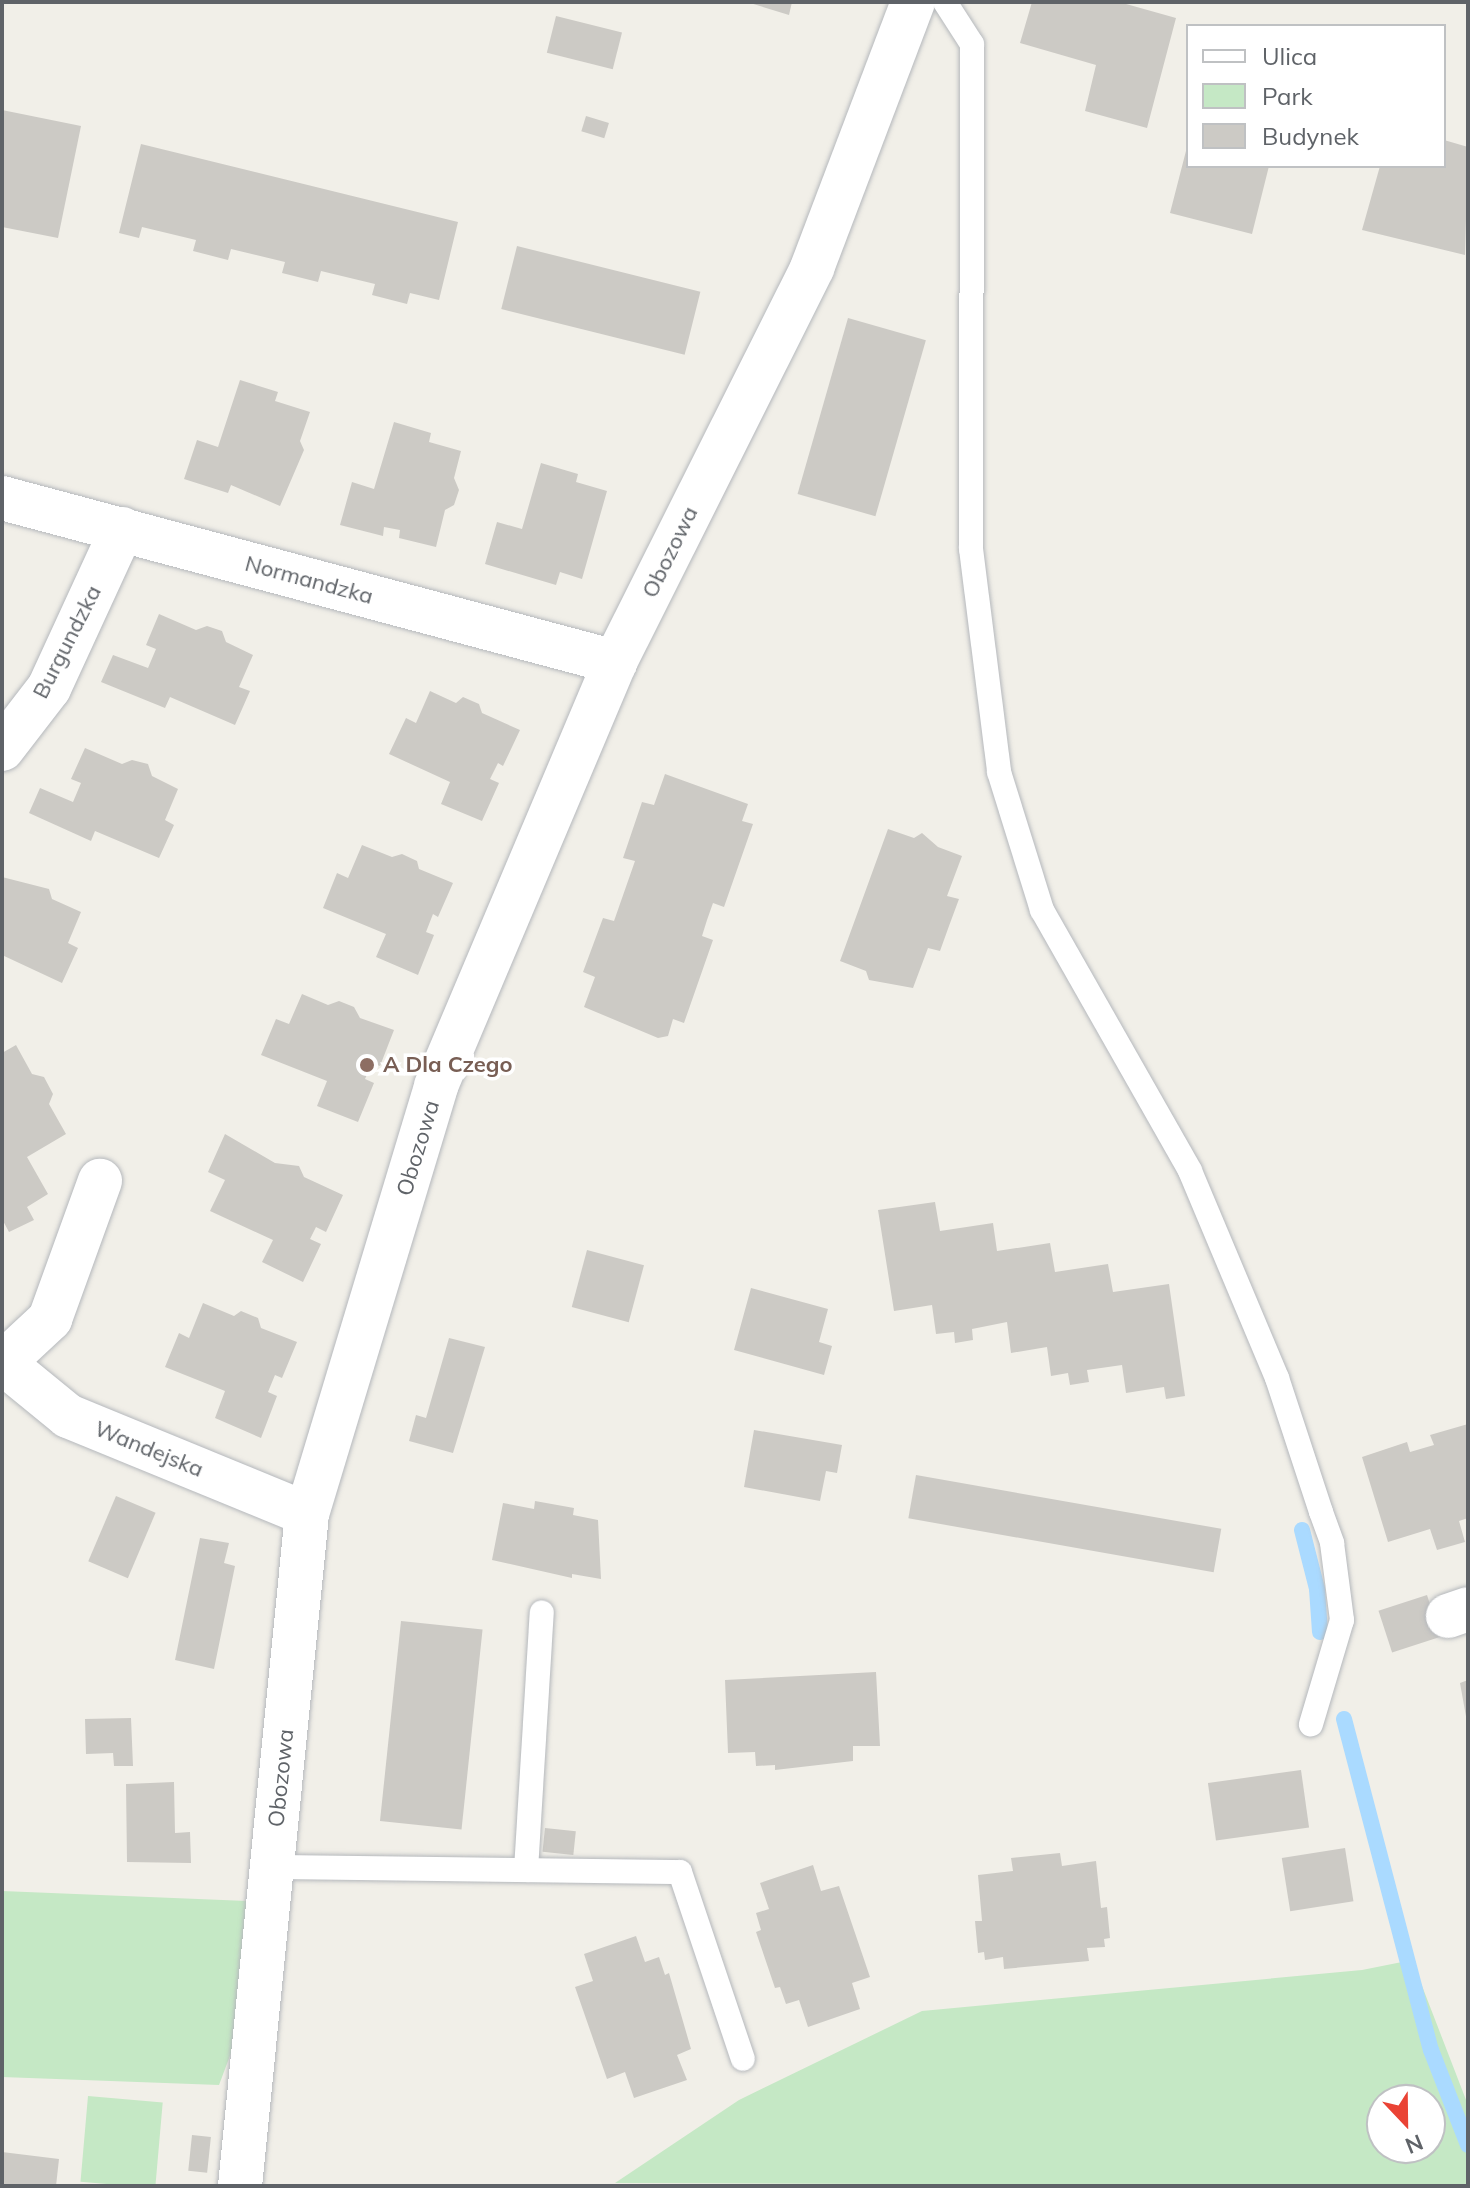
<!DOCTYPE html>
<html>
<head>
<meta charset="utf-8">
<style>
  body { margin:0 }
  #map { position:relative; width:1470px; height:2188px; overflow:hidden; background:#f1efe8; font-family:Mulish,sans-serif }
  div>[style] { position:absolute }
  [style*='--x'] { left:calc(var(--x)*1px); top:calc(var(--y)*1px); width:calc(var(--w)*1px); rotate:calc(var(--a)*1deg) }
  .green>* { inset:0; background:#c5e8c5; transform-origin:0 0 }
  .stream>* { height:16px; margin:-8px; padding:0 8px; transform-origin:8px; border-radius:8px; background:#aadaff }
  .building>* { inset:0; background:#cccac5; transform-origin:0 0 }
  .roads { filter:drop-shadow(0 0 2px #b5b8bc) drop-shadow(0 0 2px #b5b8bc) }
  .lane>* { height:24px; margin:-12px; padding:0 12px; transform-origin:12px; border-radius:12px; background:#fff }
  .street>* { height:44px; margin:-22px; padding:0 22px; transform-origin:22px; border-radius:22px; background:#fff }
  .dots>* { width:22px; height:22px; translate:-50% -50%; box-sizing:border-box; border:4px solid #fff; border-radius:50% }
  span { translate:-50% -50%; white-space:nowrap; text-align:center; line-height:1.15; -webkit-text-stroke:7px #fff; paint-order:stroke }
  .street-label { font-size:22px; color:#5f6368 }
  .education-label { font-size:22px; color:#785e54; font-weight:700 }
  .left { translate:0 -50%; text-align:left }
  .frame { position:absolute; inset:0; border:4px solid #5f6368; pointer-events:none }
  .legend { position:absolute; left:1186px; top:24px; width:260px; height:144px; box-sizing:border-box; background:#fff; border:2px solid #bfc1c3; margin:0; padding:10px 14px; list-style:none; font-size:24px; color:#5f6368 }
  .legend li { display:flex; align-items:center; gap:16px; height:40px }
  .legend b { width:40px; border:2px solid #bfc1c3 }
  .north { position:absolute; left:1366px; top:2084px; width:80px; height:80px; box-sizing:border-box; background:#fff; border:2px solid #bfc1c3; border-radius:50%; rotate:158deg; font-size:22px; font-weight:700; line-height:32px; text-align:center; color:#5f6368 }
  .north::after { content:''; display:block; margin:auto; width:28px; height:36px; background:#ea4335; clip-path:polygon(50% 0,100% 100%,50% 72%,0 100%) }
</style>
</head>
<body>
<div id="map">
  <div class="green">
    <i style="clip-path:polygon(2px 1891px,247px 1901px,237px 2037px,219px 2085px,2px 2077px)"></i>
    <i style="clip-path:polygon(evenodd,1412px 1960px,1468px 2105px,1468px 2186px,615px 2183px,739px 2100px,922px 2011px,1362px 1970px,1412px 1960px,1382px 2100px,1430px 2100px,1430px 2148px,1382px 2148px,1382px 2100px)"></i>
    <i style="left:88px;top:2096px;width:75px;height:86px;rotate:5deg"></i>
  </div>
  <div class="stream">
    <i style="--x:1302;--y:1530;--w:61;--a:75.7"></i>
    <i style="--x:1317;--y:1589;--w:43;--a:86"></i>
    <i style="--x:1344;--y:1719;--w:342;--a:75.3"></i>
    <i style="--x:1431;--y:2050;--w:102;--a:68.7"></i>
  </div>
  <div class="building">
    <i style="clip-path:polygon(747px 2px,792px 2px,789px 15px)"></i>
    <i style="clip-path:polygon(1032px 2px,1119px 2px,1176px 18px,1147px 128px,1085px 111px,1096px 65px,1020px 43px)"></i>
    <i style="left:556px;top:16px;width:68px;height:38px;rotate:14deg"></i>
    <i style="clip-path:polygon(2px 110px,81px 126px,58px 238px,2px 227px)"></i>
    <i style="left:586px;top:116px;width:24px;height:16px;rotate:17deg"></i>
    <i style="clip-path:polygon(1444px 140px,1468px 147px,1465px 255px,1362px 230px,1380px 166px,1444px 166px)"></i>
    <i style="clip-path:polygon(141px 144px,458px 222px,439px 300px,410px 293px,407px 304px,372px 295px,375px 284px,321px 271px,318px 282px,282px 273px,285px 262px,231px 249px,228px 260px,193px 251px,196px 240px,142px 227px,139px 238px,119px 233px)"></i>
    <i style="clip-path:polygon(1187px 147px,1188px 166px,1269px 166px,1252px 234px,1170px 213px)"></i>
    <i style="left:517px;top:246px;width:189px;height:65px;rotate:14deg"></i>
    <i style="left:848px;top:318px;width:81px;height:183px;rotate:16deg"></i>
    <i style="clip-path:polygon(240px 380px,278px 392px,275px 401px,310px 412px,300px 441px,304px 450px,280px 506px,231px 485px,228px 493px,184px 479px,197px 440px,218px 447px)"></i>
    <i style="clip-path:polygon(394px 422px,431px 433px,429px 442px,461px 451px,454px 478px,459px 490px,454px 505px,445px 510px,436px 547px,399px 538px,400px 530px,384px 527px,383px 536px,340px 525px,352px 482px,374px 489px)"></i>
    <i style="clip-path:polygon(541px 463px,578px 474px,576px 482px,607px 491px,582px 579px,560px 572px,556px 585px,485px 564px,497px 522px,522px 529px)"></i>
    <i style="clip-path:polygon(159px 614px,196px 630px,207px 626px,222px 631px,226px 642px,253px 655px,239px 687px,250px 691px,235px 725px,170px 697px,165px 708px,101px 682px,113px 655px,148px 668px,156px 649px,146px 645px)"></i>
    <i style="clip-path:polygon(430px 691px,456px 703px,463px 697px,479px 704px,482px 713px,520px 730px,503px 766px,498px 763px,490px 779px,499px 783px,482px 821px,441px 804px,450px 782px,389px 754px,406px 718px,416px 723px)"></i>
    <i style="clip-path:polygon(85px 748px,122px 764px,132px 760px,148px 764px,152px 776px,178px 789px,165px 820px,174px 825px,159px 858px,95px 831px,91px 841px,29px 813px,40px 788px,73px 802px,81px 783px,71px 779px)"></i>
    <i style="clip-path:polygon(665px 774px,748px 804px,742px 821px,753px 824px,724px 907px,713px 903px,707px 920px,702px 936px,713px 940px,684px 1023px,673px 1019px,668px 1036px,658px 1038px,584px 1007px,595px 977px,583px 972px,603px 918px,614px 921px,635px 861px,623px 858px,642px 802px,654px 805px)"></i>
    <i style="clip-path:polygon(888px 829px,914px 838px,922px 833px,938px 847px,962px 856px,947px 896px,959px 899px,949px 926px,940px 951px,928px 948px,913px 988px,869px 980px,866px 971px,840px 961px)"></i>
    <i style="clip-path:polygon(362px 845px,392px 857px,402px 854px,417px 861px,419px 869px,453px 883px,438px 917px,433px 914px,426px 932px,434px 935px,418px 975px,376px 957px,386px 934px,323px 908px,337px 873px,348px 878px)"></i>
    <i style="clip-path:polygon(2px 877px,49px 889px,52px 899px,81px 912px,68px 943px,78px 948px,62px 983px,2px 955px)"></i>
    <i style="clip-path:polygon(302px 994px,328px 1005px,339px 1001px,354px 1007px,360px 1018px,394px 1030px,380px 1066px,372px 1063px,365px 1079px,374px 1083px,358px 1122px,317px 1106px,327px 1081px,261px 1055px,276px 1019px,289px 1024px)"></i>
    <i style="clip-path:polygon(16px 1045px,32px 1074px,44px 1077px,53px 1094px,49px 1104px,66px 1134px,27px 1157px,48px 1194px,27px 1207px,34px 1220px,9px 1232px,2px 1219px,2px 1053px)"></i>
    <i style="clip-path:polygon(225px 1134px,275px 1163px,299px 1166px,304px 1177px,343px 1195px,326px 1232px,316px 1227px,310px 1239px,321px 1244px,303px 1282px,262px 1262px,273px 1240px,210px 1211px,225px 1180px,208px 1172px)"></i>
    <i style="clip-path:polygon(935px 1202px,940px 1231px,993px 1223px,997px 1251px,1050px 1243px,1055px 1272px,1108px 1264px,1113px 1292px,1169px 1284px,1185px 1396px,1166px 1399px,1164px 1387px,1126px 1393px,1122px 1365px,1087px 1370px,1089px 1382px,1070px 1385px,1068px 1373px,1051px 1376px,1047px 1347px,1011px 1353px,1007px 1322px,972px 1329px,973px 1340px,955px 1343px,954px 1332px,936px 1334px,932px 1305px,894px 1311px,878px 1210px)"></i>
    <i style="left:587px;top:1250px;width:59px;height:59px;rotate:15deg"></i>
    <i style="clip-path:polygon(751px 1288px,828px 1309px,819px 1342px,832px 1346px,824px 1375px,734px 1350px)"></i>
    <i style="clip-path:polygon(203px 1303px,234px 1316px,241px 1311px,258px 1318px,261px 1328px,297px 1342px,282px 1378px,275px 1375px,268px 1392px,277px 1396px,261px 1438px,215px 1418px,225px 1391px,165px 1367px,179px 1333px,189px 1338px)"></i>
    <i style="clip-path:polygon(449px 1338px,485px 1347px,453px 1453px,409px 1441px,416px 1415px,426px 1418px)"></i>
    <i style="clip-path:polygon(1468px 1424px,1468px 1518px,1459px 1521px,1465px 1542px,1437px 1550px,1430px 1529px,1388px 1542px,1362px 1457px,1407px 1442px,1410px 1452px,1434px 1445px,1430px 1435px)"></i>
    <i style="clip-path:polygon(754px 1430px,842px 1445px,837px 1473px,826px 1471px,820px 1501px,744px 1487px)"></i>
    <i style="left:916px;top:1475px;width:310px;height:44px;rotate:10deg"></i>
    <i style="left:116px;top:1496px;width:43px;height:71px;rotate:23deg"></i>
    <i style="clip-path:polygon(535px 1501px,574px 1508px,573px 1515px,598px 1520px,601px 1579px,572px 1574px,572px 1578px,492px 1560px,503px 1503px,534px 1509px)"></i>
    <i style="clip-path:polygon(200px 1538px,229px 1543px,224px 1563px,235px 1566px,214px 1669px,175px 1660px)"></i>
    <i style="left:1427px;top:1595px;width:44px;height:51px;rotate:72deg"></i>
    <i style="left:401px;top:1621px;width:82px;height:201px;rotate:6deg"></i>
    <i style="clip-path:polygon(876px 1672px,880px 1746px,853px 1746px,853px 1761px,775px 1770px,775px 1765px,756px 1766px,755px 1752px,728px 1753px,725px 1680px)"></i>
    <i style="clip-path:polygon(1468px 1680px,1468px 1722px,1467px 1722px,1460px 1683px)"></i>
    <i style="clip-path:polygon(131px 1718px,133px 1766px,114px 1766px,113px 1753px,86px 1754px,85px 1719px)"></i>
    <i style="left:1301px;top:1770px;width:58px;height:94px;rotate:82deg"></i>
    <i style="clip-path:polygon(174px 1782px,175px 1833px,190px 1832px,191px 1863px,127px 1862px,126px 1784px)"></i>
    <i style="left:545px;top:1828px;width:31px;height:24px;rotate:6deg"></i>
    <i style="left:1345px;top:1848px;width:54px;height:64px;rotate:81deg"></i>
    <i style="clip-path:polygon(1060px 1853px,1062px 1866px,1096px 1861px,1101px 1908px,1107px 1907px,1110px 1938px,1104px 1939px,1105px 1947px,1087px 1948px,1089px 1961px,1004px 1969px,1003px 1957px,985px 1960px,984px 1952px,978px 1953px,975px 1921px,982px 1921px,978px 1875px,1013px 1871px,1011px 1858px)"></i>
    <i style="clip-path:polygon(813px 1865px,821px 1891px,839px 1886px,870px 1977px,852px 1983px,860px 2009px,808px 2027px,799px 2000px,786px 2004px,780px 1987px,775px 1988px,756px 1932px,761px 1930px,756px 1913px,769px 1909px,760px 1883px)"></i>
    <i style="clip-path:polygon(636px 1936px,645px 1962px,659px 1957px,665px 1975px,669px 1973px,691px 2049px,677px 2055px,687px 2080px,634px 2098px,625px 2072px,607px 2079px,575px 1987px,593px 1981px,584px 1954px)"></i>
    <i style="left:192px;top:2135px;width:19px;height:36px;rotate:6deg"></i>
    <i style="clip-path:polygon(2px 2152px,59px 2159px,56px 2186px,2px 2186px)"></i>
  </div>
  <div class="roads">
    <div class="lane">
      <i style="--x:945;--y:2;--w:50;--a:57.3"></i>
      <i style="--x:972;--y:44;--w:505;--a:90.11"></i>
      <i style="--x:971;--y:549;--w:225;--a:82.8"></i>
      <i style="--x:999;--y:772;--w:145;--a:72.7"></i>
      <i style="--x:1042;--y:910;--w:300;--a:60.4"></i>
      <i style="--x:1190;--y:1171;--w:225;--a:67.2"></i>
      <i style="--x:1277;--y:1378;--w:141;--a:71.8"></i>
      <i style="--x:1321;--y:1512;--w:33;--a:70"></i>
      <i style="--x:1332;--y:1543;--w:78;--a:82.6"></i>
      <i style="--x:1342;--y:1620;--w:109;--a:106.6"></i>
      <i style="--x:272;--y:1867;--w:408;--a:0.7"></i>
      <i style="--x:680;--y:1872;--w:197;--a:71.4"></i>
      <i style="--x:526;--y:1870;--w:258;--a:-86.5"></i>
    </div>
    <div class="street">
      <i style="--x:2;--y:498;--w:635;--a:14.98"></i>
      <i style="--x:2;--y:749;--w:77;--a:-52.4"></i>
      <i style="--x:49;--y:688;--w:175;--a:-65.3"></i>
      <i style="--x:5;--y:1361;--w:62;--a:-43"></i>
      <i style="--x:50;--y:1319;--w:147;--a:-70.1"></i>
      <i style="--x:2;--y:1362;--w:85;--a:39.3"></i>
      <i style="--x:68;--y:1416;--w:258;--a:22.3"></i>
      <i style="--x:1448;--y:1616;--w:21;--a:-19"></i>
      <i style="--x:240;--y:2186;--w:675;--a:-84.31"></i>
      <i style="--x:307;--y:1514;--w:447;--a:-73.2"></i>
      <i style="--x:436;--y:1086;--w:460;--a:-67.1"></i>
      <i style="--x:615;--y:662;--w:441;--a:-63.4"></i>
      <i style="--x:812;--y:268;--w:285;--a:-69.2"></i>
    </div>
  </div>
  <div class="dots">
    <i style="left:367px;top:1065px;background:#8d6e63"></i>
  </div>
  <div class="street-label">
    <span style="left:670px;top:552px;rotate:-64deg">Obozowa</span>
    <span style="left:309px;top:580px;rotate:15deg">Normandzka</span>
    <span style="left:67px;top:642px;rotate:-63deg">Burgundzka</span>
    <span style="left:418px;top:1148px;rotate:-73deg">Obozowa</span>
    <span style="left:149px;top:1449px;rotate:22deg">Wandejska</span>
    <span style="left:281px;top:1778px;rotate:-84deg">Obozowa</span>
  </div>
  <div class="education-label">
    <span class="left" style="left:383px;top:1065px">A Dla Czego</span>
  </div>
  <div class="frame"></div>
  <ul class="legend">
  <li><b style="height:10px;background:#fff"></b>Ulica</li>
  <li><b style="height:22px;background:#c5e8c5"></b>Park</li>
  <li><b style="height:22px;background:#cccac5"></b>Budynek</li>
  </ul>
  <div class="north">N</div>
</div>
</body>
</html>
